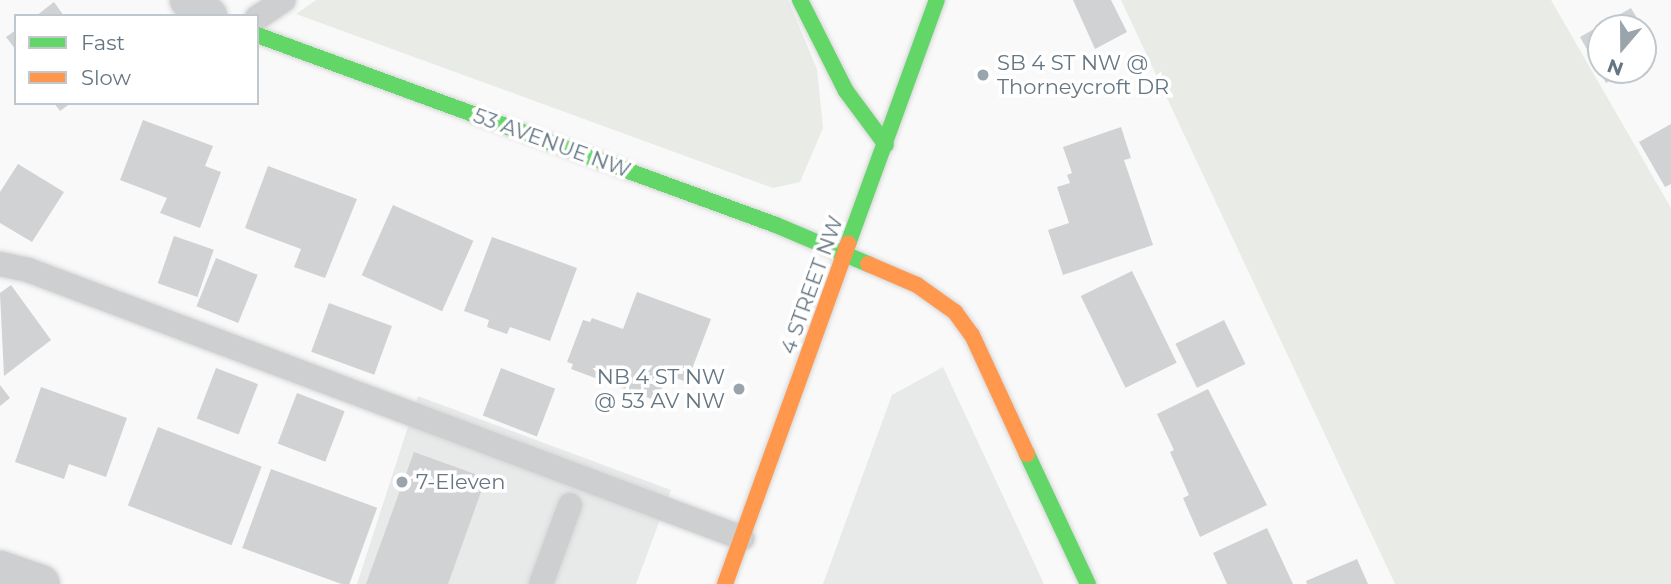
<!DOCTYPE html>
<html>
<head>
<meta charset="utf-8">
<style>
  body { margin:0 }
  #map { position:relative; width:1671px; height:584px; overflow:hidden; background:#f9f9f9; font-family:Montserrat,sans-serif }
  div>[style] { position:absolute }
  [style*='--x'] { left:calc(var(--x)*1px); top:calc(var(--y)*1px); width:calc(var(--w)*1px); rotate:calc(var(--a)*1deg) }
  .built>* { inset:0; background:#e8e9e9 }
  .green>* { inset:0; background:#e8ebe6 }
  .building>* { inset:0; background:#d0d2d3; transform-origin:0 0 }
  .roads { filter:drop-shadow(0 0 2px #d5d6d7) drop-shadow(0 0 2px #d5d6d7) }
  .lane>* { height:24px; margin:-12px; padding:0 12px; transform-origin:12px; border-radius:12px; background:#cecfd0 }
  .street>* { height:38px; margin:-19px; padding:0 19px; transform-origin:19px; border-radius:19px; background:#cecfd0 }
  .fast>* { height:16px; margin:-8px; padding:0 8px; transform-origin:8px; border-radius:8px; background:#63d668 }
  .slow>* { height:16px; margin:-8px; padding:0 8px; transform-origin:8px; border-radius:8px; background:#ff974d }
  .dots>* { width:19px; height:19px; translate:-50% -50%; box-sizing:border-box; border:4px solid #fff; border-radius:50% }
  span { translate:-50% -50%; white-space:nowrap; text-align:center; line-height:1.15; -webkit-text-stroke:7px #fff; paint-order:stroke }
  .poi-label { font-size:21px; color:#657683 }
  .left { translate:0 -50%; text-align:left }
  .right { translate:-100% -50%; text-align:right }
  .street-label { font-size:21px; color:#657683 }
  .legend { position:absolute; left:14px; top:14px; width:245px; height:91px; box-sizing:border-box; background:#fff; border:2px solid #c1c8cd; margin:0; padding:9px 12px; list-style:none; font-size:21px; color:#657683 }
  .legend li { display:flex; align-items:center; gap:14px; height:35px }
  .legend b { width:35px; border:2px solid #c1c8cd }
  .north { position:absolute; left:1587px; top:14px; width:70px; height:70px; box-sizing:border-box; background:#fff; border:2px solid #c1c8cd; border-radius:50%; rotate:200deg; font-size:19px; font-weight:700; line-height:28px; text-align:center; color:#657683 }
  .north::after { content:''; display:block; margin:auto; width:24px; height:32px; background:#99a4ac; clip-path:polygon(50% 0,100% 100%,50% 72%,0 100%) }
</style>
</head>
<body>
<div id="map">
  <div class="built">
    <i style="clip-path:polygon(943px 367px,1044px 584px,823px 584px,892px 395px)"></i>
    <i style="clip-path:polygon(418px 396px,671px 490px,636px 584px,357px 584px)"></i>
  </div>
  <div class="green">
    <i style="clip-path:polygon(316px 0,788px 0,817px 69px,823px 128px,800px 182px,773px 188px,296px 14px)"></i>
    <i style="clip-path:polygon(1121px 0,1551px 0,1671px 208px,1671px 584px,1395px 584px)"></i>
  </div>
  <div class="building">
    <i style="clip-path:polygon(1073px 0,1111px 0,1127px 32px,1095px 49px)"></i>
    <i style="clip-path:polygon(54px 2px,64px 16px,36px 16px)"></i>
    <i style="clip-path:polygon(1631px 8px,1643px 28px,1601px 28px,1601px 70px,1627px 70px,1606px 83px,1580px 37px)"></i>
    <i style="clip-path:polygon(1643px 29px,1657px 53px,1643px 61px)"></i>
    <i style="clip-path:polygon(16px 30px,16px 50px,6px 37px)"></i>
    <i style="clip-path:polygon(54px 103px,71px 103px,60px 111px)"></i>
    <i style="clip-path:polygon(143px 120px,213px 146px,205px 166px,221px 172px,200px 228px,160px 213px,167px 198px,120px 180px)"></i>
    <i style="clip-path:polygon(1671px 124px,1671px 184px,1665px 187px,1639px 142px)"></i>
    <i style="clip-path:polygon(1121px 127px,1131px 158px,1124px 160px,1153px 245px,1063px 275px,1048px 230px,1069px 223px,1057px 187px,1070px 183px,1067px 175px,1072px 173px,1063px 147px)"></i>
    <i style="clip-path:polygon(18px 164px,64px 192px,32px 242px,0 223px,0 192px)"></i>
    <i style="clip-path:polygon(268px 166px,357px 199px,325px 278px,294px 267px,301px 249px,245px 228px)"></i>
    <i style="left:393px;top:205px;width:88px;height:77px;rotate:24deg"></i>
    <i style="left:174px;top:236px;width:42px;height:50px;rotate:19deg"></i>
    <i style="clip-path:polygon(492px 237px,577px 268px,550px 341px,510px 327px,507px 334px,487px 327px,489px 320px,464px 311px)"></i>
    <i style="left:216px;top:258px;width:45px;height:52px;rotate:22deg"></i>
    <i style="left:1132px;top:271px;width:102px;height:57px;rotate:64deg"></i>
    <i style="clip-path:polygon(11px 285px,51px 340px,4px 376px,0 293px)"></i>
    <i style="clip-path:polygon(637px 292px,711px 319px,687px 382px,667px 375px,657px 401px,571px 369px,573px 364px,567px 362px,583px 320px,590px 322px,592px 318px,623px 329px)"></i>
    <i style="left:329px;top:303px;width:67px;height:52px;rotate:20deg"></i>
    <i style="left:1224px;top:320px;width:49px;height:54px;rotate:64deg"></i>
    <i style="left:216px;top:368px;width:45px;height:54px;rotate:21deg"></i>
    <i style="left:501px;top:368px;width:58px;height:51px;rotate:21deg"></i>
    <i style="clip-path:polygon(0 385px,10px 398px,0 406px)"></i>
    <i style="clip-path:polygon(41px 387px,127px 418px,106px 477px,69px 464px,64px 479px,15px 462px)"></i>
    <i style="clip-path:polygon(1208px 389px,1267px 505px,1200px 537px,1183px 498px,1189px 495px,1170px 452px,1174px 450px,1157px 414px)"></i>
    <i style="left:297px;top:393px;width:51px;height:54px;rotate:21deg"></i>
    <i style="left:158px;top:427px;width:111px;height:84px;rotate:21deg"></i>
    <i style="clip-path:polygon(414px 452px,486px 478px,448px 584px,366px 584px)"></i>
    <i style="left:271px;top:469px;width:113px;height:84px;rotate:20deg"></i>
    <i style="clip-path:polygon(1267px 528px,1293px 584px,1227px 584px,1213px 553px)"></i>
    <i style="clip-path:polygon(1357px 559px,1368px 584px,1307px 584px,1306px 581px)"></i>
  </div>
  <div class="roads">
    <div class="lane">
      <i style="--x:257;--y:18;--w:32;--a:-34"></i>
      <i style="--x:0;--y:264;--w:29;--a:12"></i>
      <i style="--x:28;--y:270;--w:763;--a:20.57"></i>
      <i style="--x:541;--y:584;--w:84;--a:-69.8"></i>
    </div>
    <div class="street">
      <i style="--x:189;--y:0;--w:25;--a:40"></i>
      <i style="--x:0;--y:570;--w:43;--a:18.9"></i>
    </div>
    <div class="fast">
      <i style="--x:800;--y:0;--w:102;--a:63.2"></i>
      <i style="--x:846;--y:91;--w:67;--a:53.5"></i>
      <i style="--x:257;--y:35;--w:553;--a:20.11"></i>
      <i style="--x:776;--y:225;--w:100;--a:23"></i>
      <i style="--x:848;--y:244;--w:260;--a:-70"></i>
      <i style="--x:1027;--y:454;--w:144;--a:64.9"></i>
    </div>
    <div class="slow">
      <i style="--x:868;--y:264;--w:53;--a:23.2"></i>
      <i style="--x:917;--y:285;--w:47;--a:35.4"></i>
      <i style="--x:955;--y:312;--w:29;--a:54"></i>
      <i style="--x:972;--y:335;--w:131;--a:65.2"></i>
      <i style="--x:725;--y:584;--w:362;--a:-70.1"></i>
    </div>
  </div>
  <div class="dots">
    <i style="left:983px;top:75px;background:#99a4ac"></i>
    <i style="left:739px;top:389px;background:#99a4ac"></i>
    <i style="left:402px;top:482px;background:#99a4ac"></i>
  </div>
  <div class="poi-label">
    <span class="left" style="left:997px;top:75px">SB 4 ST NW @<br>Thorneycroft DR</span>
    <span class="right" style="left:725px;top:389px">NB 4 ST NW<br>@ 53 AV NW</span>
    <span class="left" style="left:416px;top:482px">7-Eleven</span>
  </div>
  <div class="street-label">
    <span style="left:552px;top:143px;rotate:20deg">53 AVENUE NW</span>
    <span style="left:812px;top:285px;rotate:-70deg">4 STREET NW</span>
  </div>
  <ul class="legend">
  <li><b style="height:9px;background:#63d668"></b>Fast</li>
  <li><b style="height:9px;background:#ff974d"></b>Slow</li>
  </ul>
  <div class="north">N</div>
</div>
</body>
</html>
